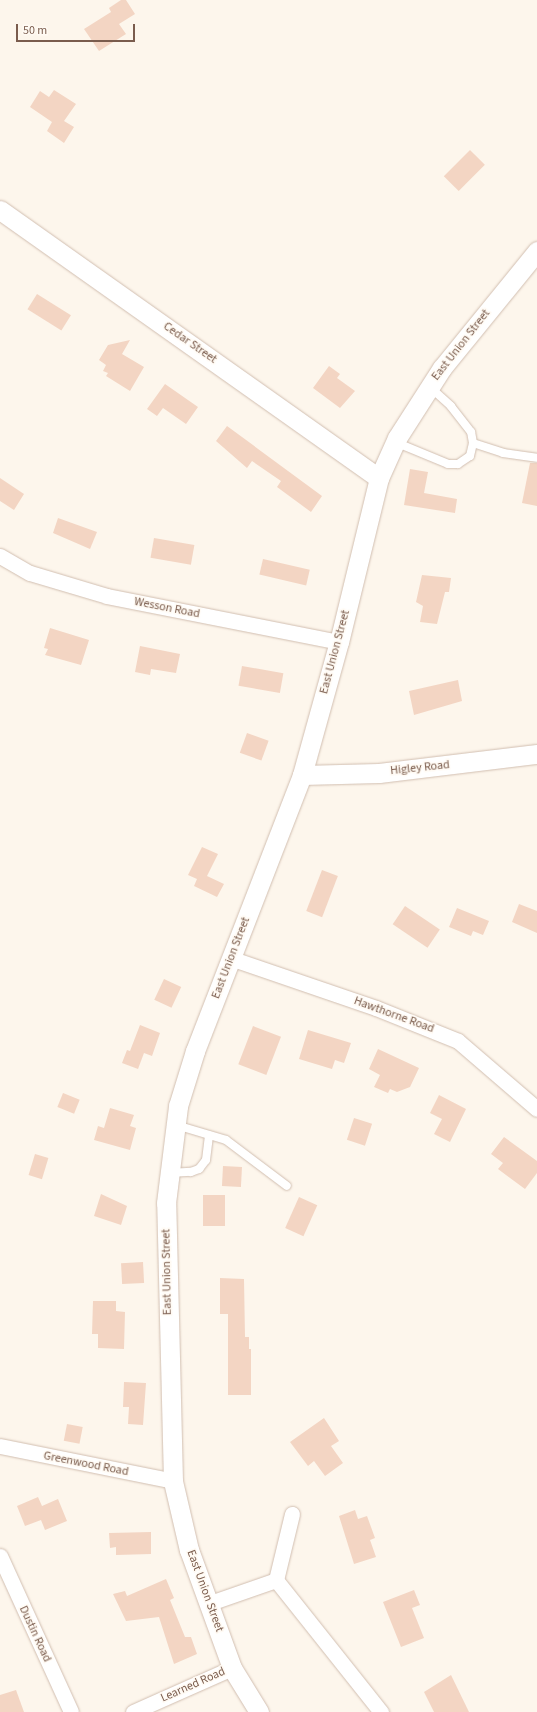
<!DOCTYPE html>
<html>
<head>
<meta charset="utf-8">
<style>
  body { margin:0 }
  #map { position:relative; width:537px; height:1712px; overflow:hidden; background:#fdf6ec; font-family:"Source Sans 3",sans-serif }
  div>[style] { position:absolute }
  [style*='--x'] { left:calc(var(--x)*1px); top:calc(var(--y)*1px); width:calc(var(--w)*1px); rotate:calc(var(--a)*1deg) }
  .building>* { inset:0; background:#f3d5c3; transform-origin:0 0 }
  .roads { filter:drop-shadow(0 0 1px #d1beb0) drop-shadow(0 0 1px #d1beb0) }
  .service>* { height:8px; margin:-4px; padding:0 4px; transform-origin:4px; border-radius:4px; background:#fff }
  .minor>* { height:15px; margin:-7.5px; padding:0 7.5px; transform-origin:7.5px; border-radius:7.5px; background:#fff }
  .tertiary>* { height:19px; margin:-9.5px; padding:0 9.5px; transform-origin:9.5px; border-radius:9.5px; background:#fff }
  span { translate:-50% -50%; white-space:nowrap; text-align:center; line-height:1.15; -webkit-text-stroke:3px #fffaf3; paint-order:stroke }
  .street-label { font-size:12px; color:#7a5c4d }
  .scale { position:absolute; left:16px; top:24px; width:119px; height:18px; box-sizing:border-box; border:2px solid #7a5c4d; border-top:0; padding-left:5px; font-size:12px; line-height:14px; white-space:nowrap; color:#7a5c4d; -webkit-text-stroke:3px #fffaf3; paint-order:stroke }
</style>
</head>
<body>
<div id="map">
  <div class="building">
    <i style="clip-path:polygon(121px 0,126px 0,135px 14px,119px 24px,126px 34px,99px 51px,84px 29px,111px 12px,109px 8px)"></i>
    <i style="clip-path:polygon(54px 90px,76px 104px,64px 121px,74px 127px,64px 143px,47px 131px,52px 122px,30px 107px,40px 91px,49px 97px)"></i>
    <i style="left:470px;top:150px;width:21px;height:37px;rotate:45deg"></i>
    <i style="left:37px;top:294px;width:40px;height:18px;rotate:32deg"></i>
    <i style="clip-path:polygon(130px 340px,122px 354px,144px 367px,130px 391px,106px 376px,108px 373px,103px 371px,106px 365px,99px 360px,108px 345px)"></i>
    <i style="clip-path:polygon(329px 366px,340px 374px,337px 378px,355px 391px,340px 408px,313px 388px)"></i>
    <i style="clip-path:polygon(165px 384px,198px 407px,186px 424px,163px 408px,157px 416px,147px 409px)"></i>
    <i style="clip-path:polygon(227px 426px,322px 496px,311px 512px,277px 487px,281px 481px,252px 461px,247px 468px,216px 441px)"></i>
    <i style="clip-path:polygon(530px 463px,537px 463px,537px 506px,522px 503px)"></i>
    <i style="clip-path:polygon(410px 469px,428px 472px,424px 493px,457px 499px,455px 513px,404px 505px)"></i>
    <i style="clip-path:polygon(0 478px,24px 494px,14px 510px,0 501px)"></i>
    <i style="clip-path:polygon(58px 518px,97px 532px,90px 549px,53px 533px)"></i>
    <i style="left:154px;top:538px;width:41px;height:20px;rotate:10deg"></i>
    <i style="left:263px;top:559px;width:48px;height:16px;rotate:13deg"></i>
    <i style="clip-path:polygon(422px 575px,451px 578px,449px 592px,445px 592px,437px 624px,420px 622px,423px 606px,416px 602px)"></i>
    <i style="clip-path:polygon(50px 628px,89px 640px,81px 665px,45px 655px,48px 649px,44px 648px)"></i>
    <i style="clip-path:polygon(140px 646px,180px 654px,176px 673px,151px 669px,150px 675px,135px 672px)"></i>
    <i style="left:242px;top:666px;width:42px;height:20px;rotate:10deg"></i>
    <i style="clip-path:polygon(458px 680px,462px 701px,414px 715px,409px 691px)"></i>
    <i style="left:247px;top:733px;width:23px;height:21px;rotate:20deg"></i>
    <i style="clip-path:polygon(202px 847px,218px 854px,207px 876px,224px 884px,217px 897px,194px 886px,197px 879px,188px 875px)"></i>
    <i style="left:322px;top:870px;width:17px;height:44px;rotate:21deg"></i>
    <i style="clip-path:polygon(519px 904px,537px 911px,537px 933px,512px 922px)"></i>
    <i style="left:405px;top:906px;width:42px;height:22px;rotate:34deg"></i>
    <i style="clip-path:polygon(457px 908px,489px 921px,483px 935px,473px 931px,471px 936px,449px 927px)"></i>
    <i style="left:164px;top:979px;width:19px;height:23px;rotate:25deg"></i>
    <i style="clip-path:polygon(140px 1025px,160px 1033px,152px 1056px,144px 1053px,138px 1069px,122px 1063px,127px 1050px,130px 1051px)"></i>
    <i style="left:253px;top:1026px;width:30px;height:41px;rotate:21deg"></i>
    <i style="clip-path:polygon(308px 1030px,351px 1043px,344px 1063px,335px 1060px,332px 1069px,299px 1059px)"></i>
    <i style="clip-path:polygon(378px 1049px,419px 1068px,410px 1087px,397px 1092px,390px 1089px,388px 1093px,374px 1087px,380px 1075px,369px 1069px)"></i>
    <i style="left:63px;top:1093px;width:18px;height:15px;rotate:22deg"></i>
    <i style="clip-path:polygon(439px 1095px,466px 1109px,450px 1142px,434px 1134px,442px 1119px,430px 1113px)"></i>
    <i style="clip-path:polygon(110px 1108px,134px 1115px,130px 1126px,136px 1128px,130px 1150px,94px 1140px,98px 1126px,104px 1128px)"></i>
    <i style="left:354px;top:1118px;width:19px;height:23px;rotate:18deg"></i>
    <i style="clip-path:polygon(504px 1137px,537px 1161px,537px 1173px,525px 1189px,498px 1169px,503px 1163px,491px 1154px)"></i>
    <i style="left:35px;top:1154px;width:14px;height:22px;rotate:17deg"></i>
    <i style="left:223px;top:1166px;width:19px;height:20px;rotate:3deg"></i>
    <i style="clip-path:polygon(101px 1194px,127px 1206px,121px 1225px,94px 1216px)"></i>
    <i style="left:203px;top:1195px;width:22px;height:31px"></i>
    <i style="left:299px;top:1197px;width:20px;height:34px;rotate:24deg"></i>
    <i style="left:143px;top:1262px;width:21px;height:22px;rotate:87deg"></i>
    <i style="clip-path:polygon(220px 1278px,244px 1279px,245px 1337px,249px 1337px,249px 1349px,251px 1349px,251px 1395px,228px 1395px,228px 1314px,220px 1314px)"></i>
    <i style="clip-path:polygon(93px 1301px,116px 1301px,116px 1311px,125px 1312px,124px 1349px,98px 1348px,98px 1334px,92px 1334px)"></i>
    <i style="clip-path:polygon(124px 1382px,146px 1383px,143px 1425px,128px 1424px,129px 1407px,123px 1407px)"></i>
    <i style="clip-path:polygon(324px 1418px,339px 1441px,331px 1446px,343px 1463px,325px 1476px,314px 1461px,308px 1466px,290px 1442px)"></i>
    <i style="left:67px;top:1424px;width:16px;height:17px;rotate:11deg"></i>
    <i style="clip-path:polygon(38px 1497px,42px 1506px,58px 1499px,67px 1521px,45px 1530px,41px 1520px,25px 1526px,17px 1506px)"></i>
    <i style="clip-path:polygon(355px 1510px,358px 1519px,367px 1516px,375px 1538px,370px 1540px,376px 1557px,354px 1564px,339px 1516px)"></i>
    <i style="clip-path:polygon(151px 1532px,151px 1554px,116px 1555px,116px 1547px,110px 1548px,109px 1533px)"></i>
    <i style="clip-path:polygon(166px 1579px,174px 1598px,170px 1600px,185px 1637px,191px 1637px,197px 1654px,174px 1664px,159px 1617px,126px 1621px,113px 1594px,125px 1591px,127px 1596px)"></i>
    <i style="clip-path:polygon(414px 1590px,420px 1605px,412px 1608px,424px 1638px,401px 1647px,383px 1602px)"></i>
    <i style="clip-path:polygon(451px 1675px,469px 1712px,434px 1712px,424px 1692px)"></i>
    <i style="clip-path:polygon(16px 1690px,24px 1712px,0 1712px,0 1695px)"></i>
  </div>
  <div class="roads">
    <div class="service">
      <i style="--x:395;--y:442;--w:57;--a:22.5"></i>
      <i style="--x:448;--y:464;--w:10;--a:0"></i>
      <i style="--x:458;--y:464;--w:14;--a:-34"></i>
      <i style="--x:470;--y:456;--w:13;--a:-77"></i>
      <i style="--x:473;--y:443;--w:11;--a:-100"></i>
      <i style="--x:471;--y:432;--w:33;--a:-128"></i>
      <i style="--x:451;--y:406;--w:28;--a:-138"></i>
      <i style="--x:473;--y:443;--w:32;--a:18"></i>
      <i style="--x:503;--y:453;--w:34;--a:8"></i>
      <i style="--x:176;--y:1125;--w:52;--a:16.7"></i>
      <i style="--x:226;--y:1140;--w:76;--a:37"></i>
      <i style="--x:169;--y:1173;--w:22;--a:-3"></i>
      <i style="--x:191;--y:1172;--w:9;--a:-21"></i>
      <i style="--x:199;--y:1169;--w:11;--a:-52"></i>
      <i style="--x:206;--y:1160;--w:25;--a:-83"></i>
    </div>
    <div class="minor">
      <i style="--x:0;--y:556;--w:34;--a:30"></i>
      <i style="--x:30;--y:573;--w:80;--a:16.6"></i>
      <i style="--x:107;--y:596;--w:237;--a:11.2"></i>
      <i style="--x:230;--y:958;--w:154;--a:18.9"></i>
      <i style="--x:376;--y:1008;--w:88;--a:21.9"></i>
      <i style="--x:458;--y:1041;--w:104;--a:40.7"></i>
      <i style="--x:0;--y:1446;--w:177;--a:11.4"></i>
      <i style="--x:0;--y:1556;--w:171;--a:65.5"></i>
      <i style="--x:276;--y:1580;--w:68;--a:-76.4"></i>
      <i style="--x:210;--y:1603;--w:70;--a:-19.2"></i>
      <i style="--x:276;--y:1580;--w:169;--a:51.5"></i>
      <i style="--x:133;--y:1712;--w:108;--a:-24"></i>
    </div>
    <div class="tertiary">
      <i style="--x:0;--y:210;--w:464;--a:35.3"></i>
      <i style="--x:302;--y:775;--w:77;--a:-1.5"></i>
      <i style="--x:379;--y:773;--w:159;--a:-6.9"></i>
      <i style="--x:259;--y:1712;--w:52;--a:-121.5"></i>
      <i style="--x:232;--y:1668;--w:126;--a:-110"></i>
      <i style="--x:189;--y:1550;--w:71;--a:-103.1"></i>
      <i style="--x:173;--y:1481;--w:278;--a:-91.4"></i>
      <i style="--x:166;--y:1203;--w:98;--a:-82.9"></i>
      <i style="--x:178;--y:1106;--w:58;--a:-72.8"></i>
      <i style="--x:195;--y:1051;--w:296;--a:-68.8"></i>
      <i style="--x:302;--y:775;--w:138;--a:-74.5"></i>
      <i style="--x:339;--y:642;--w:169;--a:-76.3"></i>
      <i style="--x:379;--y:478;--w:44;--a:-65.8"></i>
      <i style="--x:397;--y:438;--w:83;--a:-57.3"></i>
      <i style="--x:442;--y:368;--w:151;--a:-50.9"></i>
    </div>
  </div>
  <div class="street-label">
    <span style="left:190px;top:343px;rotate:35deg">Cedar Street</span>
    <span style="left:461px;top:345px;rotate:-52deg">East Union Street</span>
    <span style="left:167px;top:608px;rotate:11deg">Wesson Road</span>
    <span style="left:335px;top:652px;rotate:-75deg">East Union Street</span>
    <span style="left:420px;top:768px;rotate:-6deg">Higley Road</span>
    <span style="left:231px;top:958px;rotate:-69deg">East Union Street</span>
    <span style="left:394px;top:1015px;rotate:20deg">Hawthorne Road</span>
    <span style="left:167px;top:1272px;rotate:-91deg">East Union Street</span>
    <span style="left:86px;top:1464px;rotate:11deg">Greenwood Road</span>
    <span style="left:205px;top:1591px;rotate:70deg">East Union Street</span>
    <span style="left:35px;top:1634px;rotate:65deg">Dustin Road</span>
    <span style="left:193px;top:1685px;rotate:-24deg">Learned Road</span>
  </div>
  <div class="scale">50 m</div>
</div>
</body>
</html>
